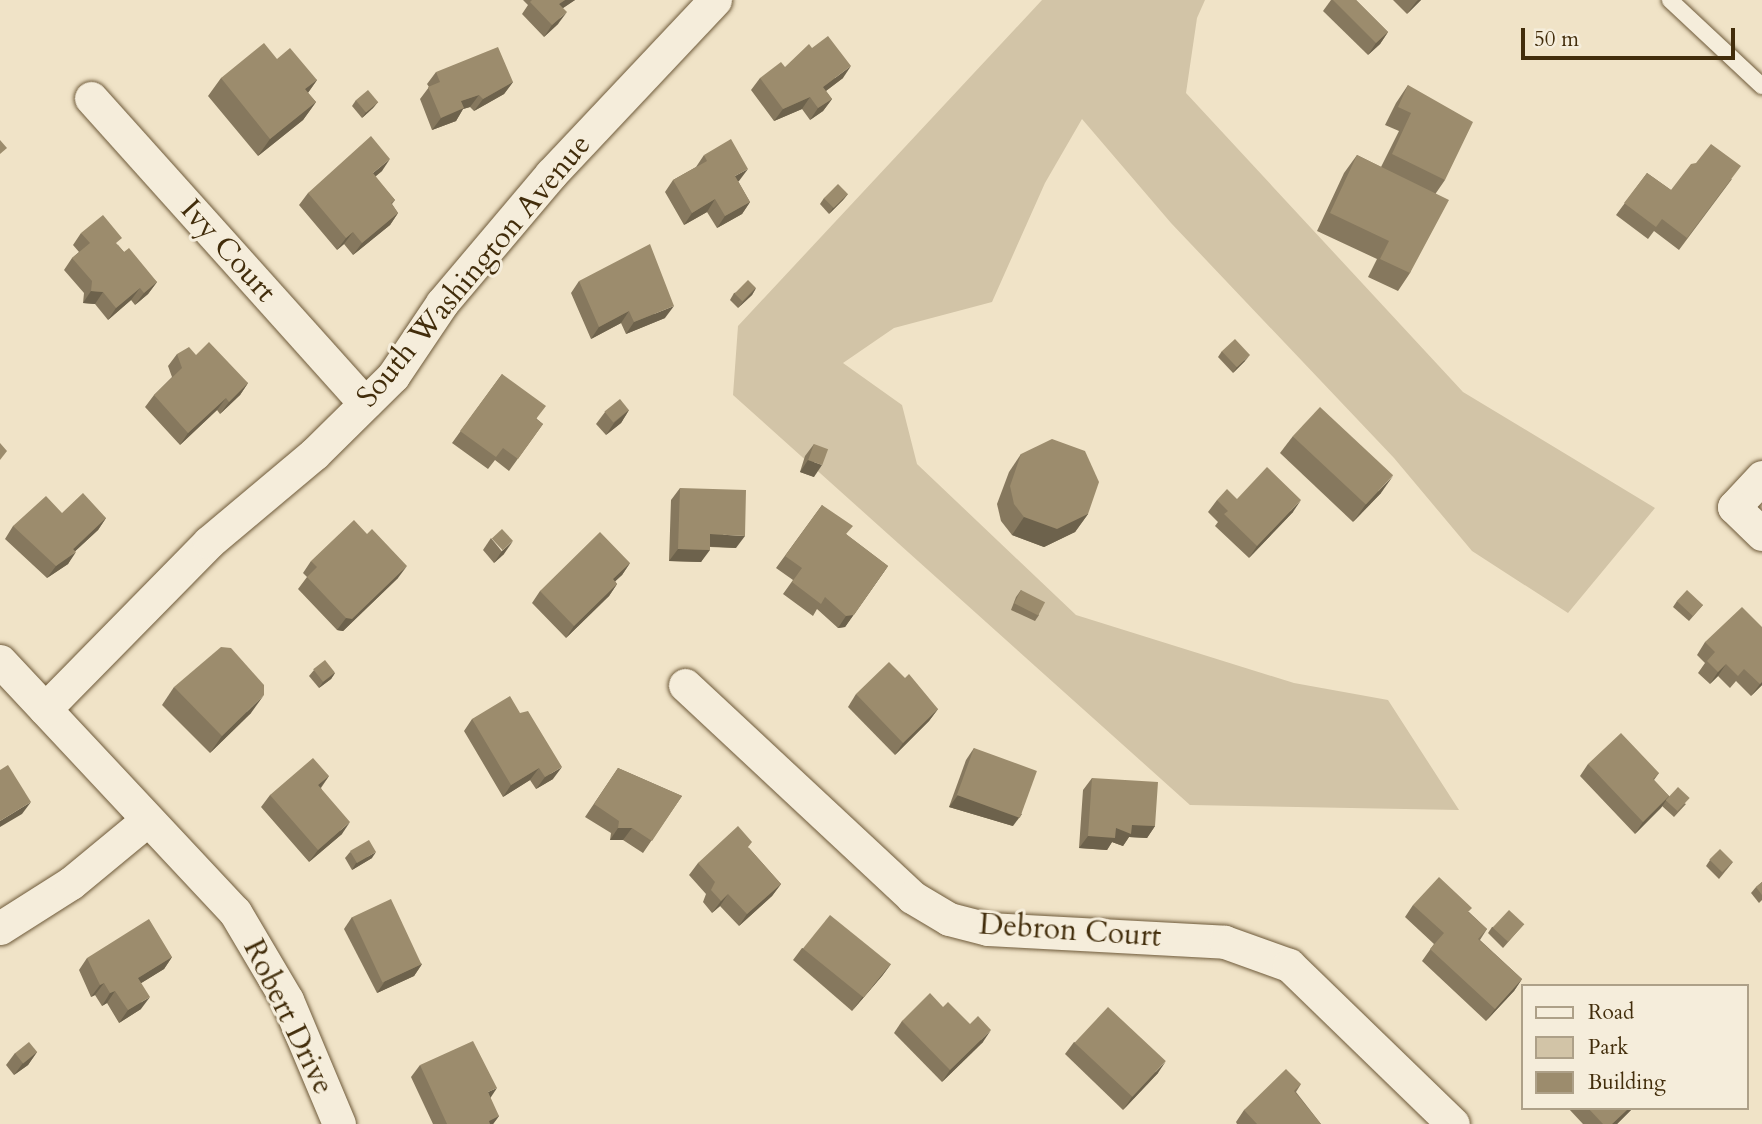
<!DOCTYPE html>
<html>
<head>
<meta charset="utf-8">
<style>
  body { margin:0 }
  #map { position:relative; width:1762px; height:1124px; overflow:hidden; background:#f0e3c7; font-family:Cardo,serif }
  div>[style] { position:absolute }
  [style*='--x'] { left:calc(var(--x)*1px); top:calc(var(--y)*1px); width:calc(var(--w)*1px); rotate:calc(var(--a)*1deg) }
  .green>* { inset:0; background:#d2c4a7 }
  .roads { filter:drop-shadow(0 0 2px #6e5a3a) drop-shadow(0 0 2px #6e5a3a) }
  .service>* { height:16px; margin:-8px; padding:0 8px; transform-origin:8px; border-radius:8px; background:#f5eddb }
  .minor>* { height:33px; margin:-16.5px; padding:0 16.5px; transform-origin:16.5px; border-radius:16.5px; background:#f5eddb }
  .wall>* { inset:0; background:#86785e }
  .shaded-wall>* { inset:0; background:#6d624c }
  .building>* { inset:0; background:#9c8c6d; transform-origin:0 0 }
  span { translate:-50% -50%; white-space:nowrap; text-align:center; line-height:1.15; -webkit-text-stroke:6px #f5eddb; paint-order:stroke }
  .street-label { font-size:30px; color:#422d0b }
  .legend { position:absolute; left:1521px; top:984px; width:228px; height:126px; box-sizing:border-box; background:#f5eddb; border:2px solid #ada088; margin:0; padding:9px 12px; list-style:none; font-size:21px; color:#422d0b }
  .legend li { display:flex; align-items:center; gap:14px; height:35px }
  .legend b { width:35px; border:2px solid #ada088 }
  .scale { position:absolute; left:1521px; top:28px; width:214px; height:32px; box-sizing:border-box; border:4px solid #422d0b; border-top:0; padding-left:9px; font-size:21px; line-height:24px; white-space:nowrap; color:#422d0b; -webkit-text-stroke:5px #f5eddb; paint-order:stroke }
</style>
</head>
<body>
<div id="map">
  <div class="green">
    <i style="clip-path:polygon(1042px 0,1205px 0,1197px 18px,1186px 93px,1463px 392px,1655px 508px,1568px 613px,1472px 551px,1394px 458px,1171px 223px,1082px 119px,1045px 183px,992px 302px,894px 328px,843px 363px,902px 405px,917px 464px,1076px 615px,1294px 683px,1388px 700px,1459px 810px,1190px 805px,733px 395px,738px 326px)"></i>
  </div>
  <div class="roads">
    <div class="service">
      <i style="--x:1670;--y:0;--w:126;--a:43.1"></i>
    </div>
    <div class="minor">
      <i style="--x:91;--y:98;--w:410;--a:48.1"></i>
      <i style="--x:1762;--y:477;--w:41;--a:133"></i>
      <i style="--x:1734;--y:507;--w:39;--a:44"></i>
      <i style="--x:0;--y:661;--w:344;--a:46.9"></i>
      <i style="--x:235;--y:912;--w:102;--a:59.4"></i>
      <i style="--x:287;--y:1000;--w:134;--a:67.2"></i>
      <i style="--x:685;--y:685;--w:311;--a:43"></i>
      <i style="--x:912;--y:897;--w:43;--a:30.7"></i>
      <i style="--x:949;--y:919;--w:40;--a:14.4"></i>
      <i style="--x:988;--y:929;--w:237;--a:3.1"></i>
      <i style="--x:1225;--y:942;--w:68;--a:19.8"></i>
      <i style="--x:1289;--y:965;--w:228;--a:44.1"></i>
      <i style="--x:45;--y:709;--w:234;--a:-45.5"></i>
      <i style="--x:209;--y:542;--w:137;--a:-40"></i>
      <i style="--x:314;--y:454;--w:111;--a:-44.6"></i>
      <i style="--x:393;--y:376;--w:88;--a:-56.1"></i>
      <i style="--x:442;--y:303;--w:169;--a:-49.8"></i>
      <i style="--x:551;--y:174;--w:239;--a:-46.7"></i>
      <i style="--x:0;--y:928;--w:84;--a:-32.4"></i>
      <i style="--x:71;--y:883;--w:97;--a:-39.6"></i>
    </div>
  </div>
  <div class="wall">
    <i style="clip-path:polygon(523px 0,575px 0,563px 8px,558px 24px,544px 37px,522px 14px,528px 5px)"></i>
    <i style="clip-path:polygon(1331px 0,1356px 0,1388px 32px,1380px 44px,1368px 55px,1323px 11px)"></i>
    <i style="clip-path:polygon(1393px 0,1421px 0,1407px 14px)"></i>
    <i style="clip-path:polygon(277px 59px,317px 80px,308px 93px,316px 102px,303px 120px,258px 156px,208px 96px,221px 78px)"></i>
    <i style="clip-path:polygon(436px 72px,513px 82px,504px 94px,474px 111px,470px 107px,463px 109px,456px 121px,432px 130px,420px 99px,429px 87px,427px 84px)"></i>
    <i style="clip-path:polygon(760px 78px,843px 78px,826px 91px,832px 99px,823px 111px,810px 120px,802px 109px,774px 121px,751px 90px)"></i>
    <i style="clip-path:polygon(1408px 85px,1445px 180px,1436px 193px,1410px 273px,1398px 291px,1368px 277px,1377px 259px,1317px 231px,1344px 173px,1357px 155px,1381px 167px,1399px 131px,1385px 125px,1396px 103px)"></i>
    <i style="clip-path:polygon(356px 100px,378px 102px,373px 108px,362px 118px,352px 106px)"></i>
    <i style="clip-path:polygon(704px 155px,739px 181px,738px 181px,750px 202px,742px 214px,717px 228px,707px 212px,684px 225px,665px 192px,673px 180px,696px 167px)"></i>
    <i style="clip-path:polygon(382px 171px,375px 177px,395px 200px,392px 204px,398px 213px,390px 225px,353px 255px,344px 244px,337px 250px,299px 205px,308px 193px)"></i>
    <i style="clip-path:polygon(1647px 173px,1671px 190px,1732px 179px,1679px 250px,1654px 231px,1648px 239px,1616px 215px)"></i>
    <i style="clip-path:polygon(848px 194px,843px 200px,829px 214px,820px 204px,824px 198px)"></i>
    <i style="clip-path:polygon(81px 233px,118px 245px,124px 252px,157px 282px,148px 294px,135px 305px,131px 300px,108px 320px,95px 304px,83px 303px,84px 293px,64px 270px,72px 258px,79px 252px,73px 245px)"></i>
    <i style="clip-path:polygon(579px 281px,665px 318px,626px 334px,621px 323px,591px 339px,571px 293px)"></i>
    <i style="clip-path:polygon(756px 288px,752px 295px,738px 308px,730px 300px,734px 293px)"></i>
    <i style="clip-path:polygon(1222px 351px,1245px 361px,1233px 373px,1218px 357px)"></i>
    <i style="clip-path:polygon(177px 354px,196px 355px,248px 383px,240px 395px,220px 414px,217px 410px,180px 445px,145px 407px,154px 395px,172px 377px,168px 366px)"></i>
    <i style="clip-path:polygon(502px 374px,537px 419px,543px 424px,509px 471px,495px 460px,488px 469px,452px 443px)"></i>
    <i style="clip-path:polygon(629px 410px,621px 423px,606px 435px,596px 424px,605px 412px)"></i>
    <i style="clip-path:polygon(1293px 436px,1381px 493px,1353px 522px,1280px 453px)"></i>
    <i style="clip-path:polygon(814px 444px,814px 477px,800px 472px,805px 456px)"></i>
    <i style="clip-path:polygon(1021px 454px,1088px 514px,1075px 532px,1044px 547px,1012px 535px,1001px 521px,997px 504px,1009px 472px)"></i>
    <i style="clip-path:polygon(680px 488px,736px 548px,710px 547px,701px 562px,669px 561px,671px 500px)"></i>
    <i style="clip-path:polygon(1237px 499px,1293px 512px,1249px 558px,1215px 526px,1218px 522px,1208px 512px,1217px 500px)"></i>
    <i style="clip-path:polygon(822px 505px,847px 535px,888px 566px,845px 627px,838px 628px,817px 609px,813px 616px,783px 594px,793px 580px,776px 568px)"></i>
    <i style="clip-path:polygon(62px 513px,106px 518px,98px 530px,75px 551px,68px 564px,47px 578px,5px 539px,13px 526px)"></i>
    <i style="clip-path:polygon(491px 538px,504px 554px,494px 563px,483px 550px)"></i>
    <i style="clip-path:polygon(311px 561px,398px 578px,343px 631px,337px 630px,298px 589px,307px 577px,303px 573px)"></i>
    <i style="clip-path:polygon(630px 563px,622px 575px,615px 581px,617px 584px,609px 596px,566px 638px,532px 603px,540px 591px)"></i>
    <i style="clip-path:polygon(1021px 590px,1039px 615px,1035px 621px,1011px 610px,1016px 597px)"></i>
    <i style="clip-path:polygon(1677px 601px,1703px 605px,1689px 621px,1673px 607px)"></i>
    <i style="clip-path:polygon(1762px 627px,1762px 685px,1751px 696px,1736px 681px,1730px 688px,1718px 676px,1710px 684px,1698px 673px,1705px 663px,1697px 655px,1705px 642px)"></i>
    <i style="clip-path:polygon(314px 670px,335px 673px,331px 679px,319px 688px,309px 676px)"></i>
    <i style="clip-path:polygon(174px 687px,251px 713px,210px 753px,162px 705px)"></i>
    <i style="clip-path:polygon(856px 694px,938px 709px,929px 721px,895px 755px,848px 707px)"></i>
    <i style="clip-path:polygon(520px 713px,553px 779px,536px 789px,530px 780px,503px 797px,464px 731px,472px 719px)"></i>
    <i style="clip-path:polygon(974px 748px,1013px 826px,949px 807px,966px 760px)"></i>
    <i style="clip-path:polygon(1588px 764px,1659px 773px,1654px 780px,1669px 796px,1686px 804px,1674px 817px,1662px 806px,1635px 834px,1580px 776px)"></i>
    <i style="clip-path:polygon(618px 768px,682px 796px,643px 853px,623px 840px,610px 840px,611px 833px,585px 817px)"></i>
    <i style="clip-path:polygon(329px 776px,321px 788px,342px 834px,309px 862px,261px 807px,270px 795px)"></i>
    <i style="clip-path:polygon(1092px 778px,1155px 826px,1147px 838px,1129px 837px,1123px 846px,1112px 842px,1107px 850px,1079px 848px,1083px 790px)"></i>
    <i style="clip-path:polygon(749px 848px,781px 884px,772px 896px,739px 926px,720px 906px,712px 913px,703px 902px,706px 894px,689px 875px,698px 863px)"></i>
    <i style="clip-path:polygon(350px 852px,372px 858px,352px 870px,345px 858px)"></i>
    <i style="clip-path:polygon(1710px 860px,1733px 862px,1719px 879px,1706px 866px)"></i>
    <i style="clip-path:polygon(1762px 882px,1762px 900px,1759px 903px,1751px 893px,1756px 887px)"></i>
    <i style="clip-path:polygon(1413px 905px,1469px 912px,1487px 929px,1480px 940px,1522px 979px,1514px 991px,1486px 1021px,1422px 961px,1434px 944px,1405px 917px)"></i>
    <i style="clip-path:polygon(352px 917px,422px 964px,414px 976px,377px 993px,344px 929px)"></i>
    <i style="clip-path:polygon(1524px 924px,1503px 948px,1488px 933px,1492px 927px)"></i>
    <i style="clip-path:polygon(802px 948px,891px 964px,882px 976px,852px 1011px,793px 960px)"></i>
    <i style="clip-path:polygon(172px 957px,164px 969px,141px 983px,141px 1009px,119px 1023px,107px 1003px,102px 1006px,95px 995px,91px 997px,79px 970px,87px 958px)"></i>
    <i style="clip-path:polygon(943px 1007px,983px 1042px,942px 1082px,894px 1033px,902px 1021px)"></i>
    <i style="clip-path:polygon(1074px 1042px,1158px 1073px,1123px 1110px,1065px 1054px)"></i>
    <i style="clip-path:polygon(37px 1052px,28px 1065px,14px 1075px,6px 1065px,15px 1053px)"></i>
    <i style="clip-path:polygon(420px 1065px,499px 1116px,493px 1124px,433px 1124px,411px 1077px)"></i>
    <i style="clip-path:polygon(1301px 1084px,1296px 1092px,1321px 1124px,1237px 1124px,1236px 1122px,1244px 1110px)"></i>
    <i style="clip-path:polygon(1568px 1108px,1633px 1108px,1617px 1124px,1583px 1124px)"></i>
  </div>
  <div class="shaded-wall">
    <i style="clip-path:polygon(565px 0,575px 0,551px 16px,559px 4px)"></i>
    <i style="clip-path:polygon(1418px 0,1421px 0,1407px 14px,1416px 2px)"></i>
    <i style="clip-path:polygon(567px 12px,558px 24px,544px 37px,552px 25px)"></i>
    <i style="clip-path:polygon(1388px 32px,1380px 44px,1368px 55px,1376px 43px)"></i>
    <i style="clip-path:polygon(851px 66px,843px 78px,815px 99px,823px 87px)"></i>
    <i style="clip-path:polygon(317px 80px,304px 98px,305px 89px)"></i>
    <i style="clip-path:polygon(513px 82px,504px 94px,474px 111px,483px 99px)"></i>
    <i style="clip-path:polygon(479px 95px,470px 107px,463px 109px,456px 121px,432px 130px,441px 118px,461px 101px)"></i>
    <i style="clip-path:polygon(810px 97px,802px 109px,774px 121px,783px 109px)"></i>
    <i style="clip-path:polygon(832px 99px,823px 111px,810px 120px,818px 108px)"></i>
    <i style="clip-path:polygon(316px 102px,303px 120px,258px 156px,270px 139px)"></i>
    <i style="clip-path:polygon(378px 102px,373px 108px,362px 118px,366px 112px)"></i>
    <i style="clip-path:polygon(390px 159px,382px 171px,364px 185px,373px 173px)"></i>
    <i style="clip-path:polygon(748px 169px,739px 181px,727px 188px,735px 176px)"></i>
    <i style="clip-path:polygon(848px 194px,843px 200px,829px 214px,833px 208px)"></i>
    <i style="clip-path:polygon(715px 199px,707px 212px,684px 225px,692px 213px)"></i>
    <i style="clip-path:polygon(750px 202px,742px 214px,717px 228px,725px 216px)"></i>
    <i style="clip-path:polygon(398px 213px,390px 225px,353px 255px,362px 243px)"></i>
    <i style="clip-path:polygon(353px 232px,344px 244px,337px 250px,346px 238px)"></i>
    <i style="clip-path:polygon(157px 282px,148px 294px,135px 305px,144px 293px)"></i>
    <i style="clip-path:polygon(140px 288px,131px 300px,108px 320px,116px 308px)"></i>
    <i style="clip-path:polygon(756px 288px,752px 295px,738px 308px,743px 302px)"></i>
    <i style="clip-path:polygon(91px 291px,103px 292px,95px 304px,83px 303px)"></i>
    <i style="clip-path:polygon(674px 306px,665px 318px,626px 334px,634px 322px)"></i>
    <i style="clip-path:polygon(629px 311px,621px 323px,591px 339px,599px 327px)"></i>
    <i style="clip-path:polygon(1250px 355px,1245px 361px,1233px 373px,1237px 367px)"></i>
    <i style="clip-path:polygon(248px 383px,240px 395px,220px 414px,229px 402px)"></i>
    <i style="clip-path:polygon(226px 398px,217px 410px,180px 445px,188px 433px)"></i>
    <i style="clip-path:polygon(629px 410px,621px 423px,606px 435px,614px 423px)"></i>
    <i style="clip-path:polygon(808px 460px,822px 465px,814px 477px,800px 472px)"></i>
    <i style="clip-path:polygon(1393px 476px,1381px 493px,1353px 522px,1366px 504px)"></i>
    <i style="clip-path:polygon(1301px 500px,1293px 512px,1249px 558px,1257px 546px)"></i>
    <i style="clip-path:polygon(1088px 514px,1075px 532px,1044px 547px,1012px 535px,1024px 517px)"></i>
    <i style="clip-path:polygon(106px 518px,98px 530px,69px 557px,76px 552px,68px 564px,47px 578px,56px 566px)"></i>
    <i style="clip-path:polygon(710px 534px,745px 536px,736px 548px,702px 546px)"></i>
    <i style="clip-path:polygon(513px 541px,504px 554px,494px 563px,502px 551px)"></i>
    <i style="clip-path:polygon(678px 549px,710px 550px,701px 562px,669px 561px)"></i>
    <i style="clip-path:polygon(630px 563px,622px 575px,605px 591px,613px 579px)"></i>
    <i style="clip-path:polygon(407px 566px,398px 578px,343px 631px,337px 630px,346px 618px)"></i>
    <i style="clip-path:polygon(888px 566px,845px 627px,838px 628px,846px 616px)"></i>
    <i style="clip-path:polygon(617px 584px,609px 596px,566px 638px,574px 626px)"></i>
    <i style="clip-path:polygon(1726px 664px,1718px 676px,1710px 684px,1718px 672px)"></i>
    <i style="clip-path:polygon(335px 673px,331px 679px,319px 688px,323px 682px)"></i>
    <i style="clip-path:polygon(1762px 682px,1762px 685px,1751px 696px,1760px 684px)"></i>
    <i style="clip-path:polygon(264px 695px,251px 713px,210px 753px,222px 736px)"></i>
    <i style="clip-path:polygon(938px 709px,929px 721px,895px 755px,903px 743px)"></i>
    <i style="clip-path:polygon(562px 767px,553px 779px,536px 789px,545px 777px)"></i>
    <i style="clip-path:polygon(539px 768px,530px 780px,503px 797px,511px 785px)"></i>
    <i style="clip-path:polygon(329px 776px,320px 788px,318px 785px)"></i>
    <i style="clip-path:polygon(958px 795px,1022px 814px,1013px 826px,949px 807px)"></i>
    <i style="clip-path:polygon(1669px 796px,1661px 808px,1635px 834px,1643px 822px)"></i>
    <i style="clip-path:polygon(31px 802px,22px 814px,0 827px,0 821px)"></i>
    <i style="clip-path:polygon(350px 822px,342px 834px,309px 862px,318px 850px)"></i>
    <i style="clip-path:polygon(1132px 825px,1155px 826px,1147px 838px,1129px 837px,1123px 846px,1112px 842px,1107px 850px,1079px 848px,1088px 836px,1116px 828px)"></i>
    <i style="clip-path:polygon(618px 828px,632px 828px,623px 840px,610px 840px)"></i>
    <i style="clip-path:polygon(376px 852px,372px 858px,352px 870px,356px 863px)"></i>
    <i style="clip-path:polygon(781px 884px,772px 896px,739px 926px,747px 914px)"></i>
    <i style="clip-path:polygon(728px 894px,720px 906px,712px 913px,721px 901px)"></i>
    <i style="clip-path:polygon(172px 957px,164px 969px,130px 990px,138px 978px)"></i>
    <i style="clip-path:polygon(422px 964px,414px 976px,377px 993px,385px 981px)"></i>
    <i style="clip-path:polygon(891px 964px,882px 976px,852px 1011px,861px 999px)"></i>
    <i style="clip-path:polygon(1522px 979px,1514px 991px,1486px 1021px,1495px 1009px)"></i>
    <i style="clip-path:polygon(104px 983px,95px 995px,91px 997px,100px 985px)"></i>
    <i style="clip-path:polygon(115px 991px,107px 1003px,102px 1006px,110px 993px)"></i>
    <i style="clip-path:polygon(150px 997px,141px 1009px,119px 1023px,128px 1010px)"></i>
    <i style="clip-path:polygon(991px 1030px,983px 1042px,942px 1082px,950px 1070px)"></i>
    <i style="clip-path:polygon(37px 1052px,28px 1065px,14px 1075px,23px 1063px)"></i>
    <i style="clip-path:polygon(1166px 1061px,1158px 1073px,1123px 1110px,1132px 1097px)"></i>
    <i style="clip-path:polygon(497px 1088px,489px 1100px,488px 1092px)"></i>
    <i style="clip-path:polygon(1629px 1108px,1633px 1108px,1617px 1124px,1612px 1124px)"></i>
    <i style="clip-path:polygon(499px 1116px,493px 1124px,486px 1124px,489px 1121px)"></i>
  </div>
  <div class="building">
    <i style="clip-path:polygon(532px 0,565px 0,559px 4px,567px 12px,552px 25px,530px 2px)"></i>
    <i style="clip-path:polygon(1333px 0,1356px 0,1388px 32px,1376px 43px)"></i>
    <i style="clip-path:polygon(828px 36px,851px 66px,823px 87px,832px 99px,818px 108px,810px 97px,783px 109px,760px 78px,781px 62px,785px 67px,809px 44px,812px 48px)"></i>
    <i style="clip-path:polygon(264px 43px,277px 59px,290px 48px,317px 80px,305px 89px,316px 102px,270px 139px,221px 78px)"></i>
    <i style="clip-path:polygon(498px 47px,513px 82px,483px 99px,479px 95px,461px 101px,464px 108px,441px 118px,428px 87px,440px 82px,436px 72px)"></i>
    <i style="clip-path:polygon(1408px 85px,1473px 122px,1445px 180px,1392px 154px,1411px 113px,1398px 107px)"></i>
    <i style="left:368px;top:90px;width:16px;height:16px;rotate:50deg"></i>
    <i style="clip-path:polygon(371px 136px,390px 159px,373px 173px,395px 200px,391px 203px,398px 213px,362px 243px,353px 232px,346px 238px,308px 193px)"></i>
    <i style="clip-path:polygon(731px 139px,748px 169px,735px 176px,750px 202px,725px 216px,715px 199px,692px 213px,673px 180px,707px 161px,704px 155px)"></i>
    <i style="clip-path:polygon(0 140px,7px 148px,0 154px)"></i>
    <i style="clip-path:polygon(1711px 144px,1741px 166px,1687px 238px,1662px 219px,1656px 227px,1624px 203px,1647px 173px,1671px 190px,1691px 164px,1696px 163px)"></i>
    <i style="clip-path:polygon(1357px 155px,1449px 200px,1410px 273px,1380px 259px,1389px 241px,1330px 213px)"></i>
    <i style="left:838px;top:184px;width:14px;height:20px;rotate:45deg"></i>
    <i style="clip-path:polygon(103px 215px,122px 238px,116px 243px,124px 252px,129px 248px,157px 282px,144px 293px,140px 288px,116px 308px,103px 292px,91px 291px,92px 281px,72px 258px,90px 243px,81px 233px)"></i>
    <i style="clip-path:polygon(650px 244px,674px 306px,634px 322px,629px 311px,599px 327px,579px 281px)"></i>
    <i style="left:748px;top:280px;width:11px;height:19px;rotate:45deg"></i>
    <i style="left:1235px;top:339px;width:22px;height:18px;rotate:47deg"></i>
    <i style="clip-path:polygon(209px 342px,248px 383px,229px 402px,226px 398px,188px 433px,154px 395px,182px 368px,177px 354px,189px 347px,196px 355px)"></i>
    <i style="clip-path:polygon(502px 374px,546px 406px,536px 419px,543px 424px,518px 459px,503px 448px,496px 457px,460px 431px)"></i>
    <i style="left:620px;top:399px;width:14px;height:20px;rotate:51deg"></i>
    <i style="left:1320px;top:407px;width:100px;height:40px;rotate:43deg"></i>
    <i style="clip-path:polygon(1052px 439px,1085px 451px,1099px 482px,1088px 514px,1057px 529px,1024px 517px,1014px 504px,1010px 486px,1021px 454px)"></i>
    <i style="clip-path:polygon(0 443px,7px 451px,0 460px)"></i>
    <i style="left:814px;top:444px;width:15px;height:17px;rotate:20deg"></i>
    <i style="clip-path:polygon(1267px 467px,1301px 500px,1257px 546px,1224px 514px,1228px 511px,1217px 500px,1227px 489px,1237px 499px)"></i>
    <i style="clip-path:polygon(680px 488px,746px 490px,745px 536px,710px 534px,710px 550px,678px 549px)"></i>
    <i style="clip-path:polygon(83px 493px,106px 518px,73px 549px,76px 552px,56px 566px,13px 526px,46px 496px,62px 513px)"></i>
    <i style="clip-path:polygon(822px 505px,853px 526px,846px 534px,888px 566px,854px 615px,846px 616px,825px 597px,821px 604px,792px 582px,802px 568px,785px 556px)"></i>
    <i style="clip-path:polygon(354px 520px,367px 534px,372px 529px,407px 566px,352px 619px,346px 618px,307px 577px,317px 567px,311px 561px)"></i>
    <i style="left:502px;top:529px;width:16px;height:14px;rotate:47deg"></i>
    <i style="clip-path:polygon(600px 532px,630px 563px,613px 579px,617px 584px,574px 626px,540px 591px)"></i>
    <i style="left:1021px;top:590px;width:27px;height:15px;rotate:27deg"></i>
    <i style="left:1687px;top:590px;width:22px;height:15px;rotate:43deg"></i>
    <i style="clip-path:polygon(1742px 607px,1762px 627px,1762px 682px,1760px 684px,1744px 669px,1738px 676px,1726px 664px,1718px 672px,1707px 661px,1715px 652px,1705px 642px)"></i>
    <i style="clip-path:polygon(221px 647px,231px 648px,264px 685px,264px 695px,222px 736px,174px 687px)"></i>
    <i style="left:325px;top:660px;width:16px;height:15px;rotate:52deg"></i>
    <i style="clip-path:polygon(889px 662px,905px 678px,909px 674px,938px 709px,903px 743px,856px 694px)"></i>
    <i style="clip-path:polygon(510px 696px,520px 713px,528px 711px,562px 767px,545px 777px,539px 768px,511px 785px,472px 719px)"></i>
    <i style="clip-path:polygon(1621px 733px,1659px 773px,1653px 779px,1669px 796px,1643px 822px,1588px 764px)"></i>
    <i style="left:974px;top:748px;width:67px;height:50px;rotate:20deg"></i>
    <i style="clip-path:polygon(313px 758px,329px 776px,318px 785px,350px 822px,318px 850px,270px 795px)"></i>
    <i style="clip-path:polygon(8px 765px,31px 802px,0 821px,0 770px)"></i>
    <i style="clip-path:polygon(618px 768px,682px 796px,652px 841px,632px 828px,618px 828px,619px 821px,594px 804px)"></i>
    <i style="clip-path:polygon(1092px 778px,1158px 782px,1155px 826px,1132px 825px,1131px 834px,1116px 828px,1115px 838px,1088px 836px)"></i>
    <i style="left:1678px;top:787px;width:16px;height:18px;rotate:43deg"></i>
    <i style="clip-path:polygon(738px 826px,752px 842px,748px 847px,781px 884px,747px 914px,728px 894px,721px 901px,711px 890px,715px 882px,698px 863px)"></i>
    <i style="left:369px;top:840px;width:14px;height:22px;rotate:60deg"></i>
    <i style="left:1720px;top:849px;width:18px;height:15px;rotate:45deg"></i>
    <i style="clip-path:polygon(1439px 877px,1472px 908px,1468px 912px,1487px 929px,1478px 939px,1522px 979px,1495px 1009px,1430px 949px,1444px 933px,1413px 905px)"></i>
    <i style="clip-path:polygon(1762px 882px,1762px 895px,1756px 887px)"></i>
    <i style="left:391px;top:899px;width:72px;height:43px;rotate:65deg"></i>
    <i style="left:1509px;top:910px;width:21px;height:24px;rotate:43deg"></i>
    <i style="left:830px;top:915px;width:78px;height:43px;rotate:39deg"></i>
    <i style="clip-path:polygon(149px 919px,172px 957px,138px 978px,150px 997px,128px 1010px,115px 991px,110px 993px,104px 983px,100px 985px,87px 958px)"></i>
    <i style="clip-path:polygon(930px 993px,943px 1007px,948px 1002px,970px 1024px,978px 1016px,991px 1030px,950px 1070px,902px 1021px)"></i>
    <i style="left:1108px;top:1007px;width:79px;height:49px;rotate:43deg"></i>
    <i style="clip-path:polygon(473px 1041px,497px 1088px,488px 1092px,499px 1116px,489px 1121px,490px 1124px,447px 1124px,420px 1065px)"></i>
    <i style="left:29px;top:1042px;width:13px;height:18px;rotate:51deg"></i>
    <i style="clip-path:polygon(1286px 1069px,1301px 1084px,1294px 1091px,1321px 1124px,1257px 1124px,1244px 1110px)"></i>
    <i style="clip-path:polygon(1588px 1108px,1629px 1108px,1612px 1124px,1603px 1124px)"></i>
  </div>
  <div class="street-label">
    <span style="left:228px;top:251px;rotate:48deg">Ivy Court</span>
    <span style="left:474px;top:271px;rotate:-50deg">South Washington Avenue</span>
    <span style="left:1070px;top:931px;rotate:4deg">Debron Court</span>
    <span style="left:288px;top:1017px;rotate:64deg">Robert Drive</span>
  </div>
  <ul class="legend">
  <li><b style="height:9px;background:#f5eddb"></b>Road</li>
  <li><b style="height:19px;background:#d2c4a7"></b>Park</li>
  <li><b style="height:19px;background:#9c8c6d"></b>Building</li>
  </ul>
  <div class="scale">50 m</div>
</div>
</body>
</html>
